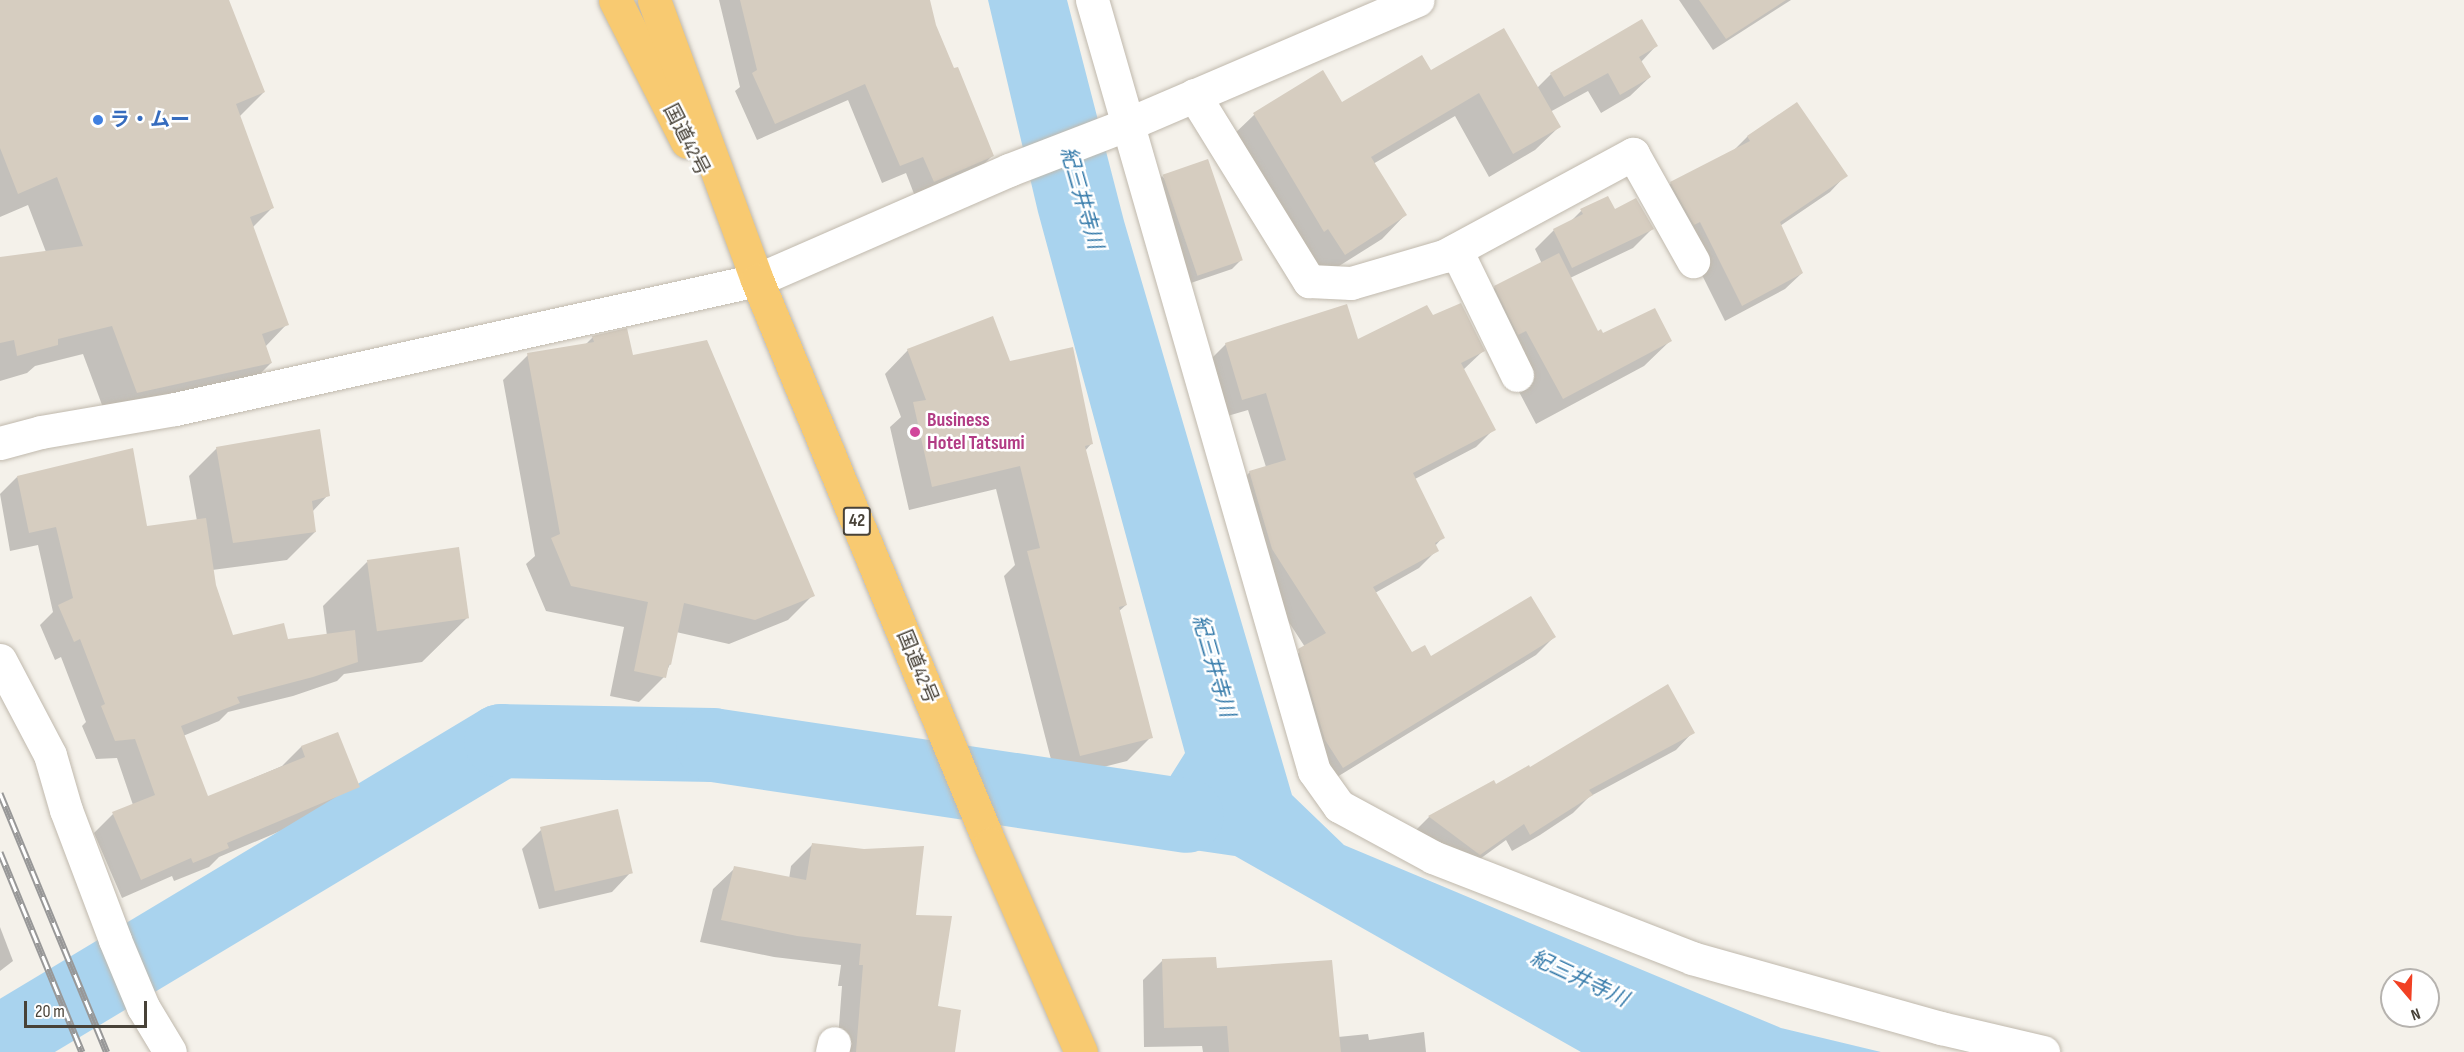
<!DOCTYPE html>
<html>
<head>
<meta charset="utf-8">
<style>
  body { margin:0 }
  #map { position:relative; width:2464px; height:1052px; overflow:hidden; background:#f4f1ea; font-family:"Sofia Sans Condensed","Noto Sans JP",sans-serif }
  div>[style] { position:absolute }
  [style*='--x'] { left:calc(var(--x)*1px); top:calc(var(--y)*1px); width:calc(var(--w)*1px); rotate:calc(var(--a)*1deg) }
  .water>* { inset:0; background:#a9d3ee }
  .shadow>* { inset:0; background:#0003 }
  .river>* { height:74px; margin:-37px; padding:0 37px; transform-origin:37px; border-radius:37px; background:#a9d3ee }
  .building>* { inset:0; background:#d6cdc0; transform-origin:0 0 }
  .roads { filter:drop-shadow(0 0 2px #c0b9ad) drop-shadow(0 0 2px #c0b9ad) }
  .minor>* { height:33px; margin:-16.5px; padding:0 16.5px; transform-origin:16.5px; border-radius:16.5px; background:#fff }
  .highway>* { height:33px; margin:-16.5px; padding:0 16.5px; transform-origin:16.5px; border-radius:16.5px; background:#f8ca71 }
  .rail>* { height:7px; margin-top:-3.5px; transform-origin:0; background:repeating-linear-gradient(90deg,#fff 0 14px,#989898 0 28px); box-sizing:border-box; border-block:2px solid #989898 }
  .dots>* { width:16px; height:16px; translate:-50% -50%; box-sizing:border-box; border:3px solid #fff; border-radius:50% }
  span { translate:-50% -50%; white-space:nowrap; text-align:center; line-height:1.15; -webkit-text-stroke:5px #fff; paint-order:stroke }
  .shield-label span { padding:2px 4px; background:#fff; border:2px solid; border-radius:4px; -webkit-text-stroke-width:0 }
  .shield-label { font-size:18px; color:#484238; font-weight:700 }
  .shop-label { font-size:20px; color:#366cbe; font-weight:700 }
  .left { translate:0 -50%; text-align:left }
  .street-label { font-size:20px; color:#484238 }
  .hotel-label { font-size:20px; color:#b23c85; font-weight:700 }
  .water-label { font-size:21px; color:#3379a9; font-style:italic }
  .north { position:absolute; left:2380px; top:968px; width:60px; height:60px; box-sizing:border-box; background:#fff; border:2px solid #b6b3af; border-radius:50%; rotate:161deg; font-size:16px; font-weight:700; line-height:24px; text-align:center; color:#484238 }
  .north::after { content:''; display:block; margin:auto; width:21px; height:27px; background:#f14124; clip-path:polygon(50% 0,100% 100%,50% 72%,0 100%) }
  .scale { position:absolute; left:24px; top:1001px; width:123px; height:27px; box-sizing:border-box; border:3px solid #484238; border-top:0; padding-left:8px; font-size:18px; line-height:21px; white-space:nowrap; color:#484238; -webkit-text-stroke:4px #fff; paint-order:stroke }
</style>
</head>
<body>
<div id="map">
  <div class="water">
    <i style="clip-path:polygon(988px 0,1067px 0,1124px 221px,1292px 795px,1344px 845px,1781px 1028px,1881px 1052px,1581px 1052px,1235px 856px,1091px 835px,1085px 774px,1168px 780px,1185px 753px,1038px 212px)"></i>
  </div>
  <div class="shadow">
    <i style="clip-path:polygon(0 0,227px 0,264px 92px,239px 117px,272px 208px,252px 228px,287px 324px,265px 347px,271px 363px,242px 392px,108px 421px,83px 354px,35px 366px,27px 373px,0 381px,0 259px,46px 252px,28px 205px,0 217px)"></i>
    <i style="clip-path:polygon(719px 0,928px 0,934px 26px,992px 156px,975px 173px,916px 199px,906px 173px,882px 183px,848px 100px,757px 140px,735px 91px,740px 87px)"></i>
    <i style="clip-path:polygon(1679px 0,1791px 0,1713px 50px)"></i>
    <i style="clip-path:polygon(1656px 46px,1641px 62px,1650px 77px,1630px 96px,1601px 113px,1588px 91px,1550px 112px,1559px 127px,1535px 150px,1489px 177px,1455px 116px,1373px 164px,1405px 215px,1382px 239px,1320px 278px,1230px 138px,1254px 115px,1323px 72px,1342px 104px,1431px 72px,1537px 88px,1551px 74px)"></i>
    <i style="clip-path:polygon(1796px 104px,1846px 175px,1830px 192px,1780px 226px,1802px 273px,1785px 289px,1725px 321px,1683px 237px,1655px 199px,1671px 183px,1732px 152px,1747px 137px)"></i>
    <i style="clip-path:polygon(1162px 176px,1241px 260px,1232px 269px,1182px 286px,1153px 185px)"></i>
    <i style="clip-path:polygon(1581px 211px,1614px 211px,1652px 229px,1633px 248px,1570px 278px,1597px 333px,1670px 341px,1644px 366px,1536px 424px,1500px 356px,1470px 313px,1495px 287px,1542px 264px,1535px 249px,1554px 230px,1569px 223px)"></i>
    <i style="clip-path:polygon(1432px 317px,1483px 351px,1463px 370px,1494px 429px,1476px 447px,1415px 479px,1443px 537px,1435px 546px,1437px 550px,1419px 568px,1375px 593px,1412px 655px,1431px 658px,1554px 637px,1536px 655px,1324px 785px,1281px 669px,1305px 647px,1253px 567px,1232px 490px,1250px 472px,1266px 467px,1248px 410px,1224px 417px,1208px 362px,1226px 344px,1357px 341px)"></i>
    <i style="clip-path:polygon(593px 337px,632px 357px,813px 595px,788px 620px,729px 644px,676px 632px,670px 664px,664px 677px,639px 702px,610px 696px,624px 627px,546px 611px,526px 564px,535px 556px,503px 380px,528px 355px,585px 345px)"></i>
    <i style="clip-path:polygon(908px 350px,1009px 363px,1091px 444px,1085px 451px,1126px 605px,1118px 612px,1151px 737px,1127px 761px,1056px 779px,1004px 576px,1015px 565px,996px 489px,909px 510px,890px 427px,901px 417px,885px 374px)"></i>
    <i style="clip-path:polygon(217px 448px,328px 495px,312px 512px,315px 532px,287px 560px,212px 570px,214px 585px,232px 637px,287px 641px,327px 636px,323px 606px,367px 562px,467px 618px,422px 662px,344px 674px,337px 681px,293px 696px,228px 712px,219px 721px,183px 736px,207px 798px,282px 766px,301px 747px,337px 733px,358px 787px,339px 806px,219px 857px,209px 867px,174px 881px,172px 876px,122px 898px,94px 833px,113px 814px,133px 805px,117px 758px,96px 759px,82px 726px,86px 722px,61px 657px,55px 660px,40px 625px,53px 612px,38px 545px,10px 551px,0 494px,17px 477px,146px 528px,197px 521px,189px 476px)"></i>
    <i style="clip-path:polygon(1693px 732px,1676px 750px,1589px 797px,1573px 813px,1540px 835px,1512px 851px,1506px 840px,1462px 872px,1412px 834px,1429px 817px,1493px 782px,1495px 786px,1530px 769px)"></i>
    <i style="clip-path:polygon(541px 830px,631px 872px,612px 892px,539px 909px,522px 849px)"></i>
    <i style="clip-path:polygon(813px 844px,915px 916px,936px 1008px,953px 1052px,837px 1052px,842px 986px,838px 986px,841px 965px,774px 957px,700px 942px,713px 889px,735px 868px,789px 879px,791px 866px)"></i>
    <i style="clip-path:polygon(0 927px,13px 961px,0 971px)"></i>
    <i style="clip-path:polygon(1163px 960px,1215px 970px,1338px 1037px,1368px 1034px,1369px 1040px,1424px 1032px,1426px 1052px,1203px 1052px,1202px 1046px,1144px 1047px,1143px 980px)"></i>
  </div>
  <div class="river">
    <i style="--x:8;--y:1037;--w:575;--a:-30.98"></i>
    <i style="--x:501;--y:741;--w:212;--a:1.1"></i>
    <i style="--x:713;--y:745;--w:479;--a:8.5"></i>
  </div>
  <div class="building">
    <i style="clip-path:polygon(0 0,229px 0,265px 92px,236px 104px,274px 208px,250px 217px,289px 325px,262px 334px,272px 363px,137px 393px,112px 326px,58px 339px,58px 345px,17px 356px,14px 340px,0 343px,0 257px,83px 246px,57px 177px,18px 194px,0 148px)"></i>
    <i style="clip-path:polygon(740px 0,930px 0,936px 25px,954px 68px,958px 67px,994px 156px,934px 182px,923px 157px,900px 166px,865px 84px,775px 124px,752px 73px,757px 70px)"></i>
    <i style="clip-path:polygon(1699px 0,1786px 0,1726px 39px)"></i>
    <i style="clip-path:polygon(1642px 19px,1658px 46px,1639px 57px,1651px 77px,1620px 95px,1608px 73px,1564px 97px,1550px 73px)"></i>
    <i style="clip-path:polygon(1504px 28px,1561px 127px,1513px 154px,1479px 93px,1371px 157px,1407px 215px,1345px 255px,1328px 229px,1324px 232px,1253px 113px,1323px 70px,1342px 102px,1422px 55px,1431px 70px)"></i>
    <i style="clip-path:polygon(1797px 102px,1848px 176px,1780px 222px,1803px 273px,1742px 306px,1700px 222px,1694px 225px,1670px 182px,1750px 141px,1747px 136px)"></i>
    <i style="left:1208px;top:159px;width:107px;height:48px;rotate:71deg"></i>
    <i style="clip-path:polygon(1608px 196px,1615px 209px,1636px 198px,1654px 229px,1572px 268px,1553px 229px,1583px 214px,1580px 209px)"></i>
    <i style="clip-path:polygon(1559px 253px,1598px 331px,1601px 329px,1603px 333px,1655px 308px,1672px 341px,1563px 399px,1526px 331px,1518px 335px,1494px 286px)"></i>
    <i style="clip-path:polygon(1461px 303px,1485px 351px,1461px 363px,1496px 430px,1413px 473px,1445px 538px,1435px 543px,1439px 551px,1373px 587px,1412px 652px,1425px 645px,1431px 656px,1531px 596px,1556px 637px,1343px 768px,1325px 740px,1298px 649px,1326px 633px,1272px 549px,1249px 471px,1286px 460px,1266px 393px,1242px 400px,1225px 343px,1347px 304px,1358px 339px,1427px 305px,1433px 315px)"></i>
    <i style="clip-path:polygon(993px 316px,1010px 361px,1073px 347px,1093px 444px,1085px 446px,1127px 605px,1119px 607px,1153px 738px,1080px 756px,1027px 551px,1040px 548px,1020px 466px,932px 487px,913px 402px,926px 400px,907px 349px)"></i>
    <i style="clip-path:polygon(627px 328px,633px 355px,707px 340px,815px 596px,755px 620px,684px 603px,671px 665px,669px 664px,666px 678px,634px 671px,648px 602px,571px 586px,551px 538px,560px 534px,527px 353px,594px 342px,592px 336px)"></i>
    <i style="clip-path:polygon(320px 429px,330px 496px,312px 501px,316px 532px,233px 543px,216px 447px)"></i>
    <i style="clip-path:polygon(133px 448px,147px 526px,206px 518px,216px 585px,233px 635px,284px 623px,288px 639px,355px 630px,358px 662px,313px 677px,237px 697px,240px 703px,181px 726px,208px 796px,305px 757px,301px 746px,338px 732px,360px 787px,227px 843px,229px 848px,193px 863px,191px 858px,141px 880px,112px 812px,155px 795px,135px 739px,115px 741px,101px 706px,105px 704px,80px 639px,74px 642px,58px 605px,73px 598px,56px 527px,29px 533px,17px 476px)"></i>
    <i style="left:459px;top:547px;width:72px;height:93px;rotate:82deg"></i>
    <i style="clip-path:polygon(1668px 684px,1695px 733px,1589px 790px,1593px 795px,1530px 835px,1524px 824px,1480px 855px,1428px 816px,1494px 780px,1496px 784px,1529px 765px,1530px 767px)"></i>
    <i style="left:618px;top:809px;width:66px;height:80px;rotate:77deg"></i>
    <i style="clip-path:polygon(812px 843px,864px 849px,924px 846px,916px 915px,952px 916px,938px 1006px,961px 1010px,955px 1052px,856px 1052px,863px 965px,859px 965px,861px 944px,797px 936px,721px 920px,734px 866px,806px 880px)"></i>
    <i style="clip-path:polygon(1216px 957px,1217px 968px,1332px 960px,1341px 1052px,1229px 1052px,1227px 1026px,1164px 1028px,1162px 959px)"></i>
  </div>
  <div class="roads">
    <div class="minor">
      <i style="--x:1092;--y:0;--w:802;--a:73.94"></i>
      <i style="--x:1314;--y:771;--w:43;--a:54.5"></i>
      <i style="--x:1339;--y:806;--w:107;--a:28.5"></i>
      <i style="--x:1433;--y:857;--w:278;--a:21.3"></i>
      <i style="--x:1692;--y:958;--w:259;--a:15.7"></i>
      <i style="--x:1941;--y:1028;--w:105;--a:13.2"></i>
      <i style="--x:1194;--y:95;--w:219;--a:58.3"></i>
      <i style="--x:1309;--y:281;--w:42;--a:2.7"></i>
      <i style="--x:1351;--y:283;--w:97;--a:-16.2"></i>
      <i style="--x:1444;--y:256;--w:215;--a:-28.4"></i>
      <i style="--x:1633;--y:154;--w:123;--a:60.7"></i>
      <i style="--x:1456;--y:250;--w:139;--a:64"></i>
      <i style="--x:0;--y:443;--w:42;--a:-15"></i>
      <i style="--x:41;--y:432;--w:136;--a:-9.7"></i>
      <i style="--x:175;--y:409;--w:596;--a:-12.5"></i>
      <i style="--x:757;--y:280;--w:275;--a:-23.6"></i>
      <i style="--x:1009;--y:170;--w:128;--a:-21.1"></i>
      <i style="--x:1128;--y:124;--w:315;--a:-23.2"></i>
      <i style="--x:0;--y:660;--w:107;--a:62.2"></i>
      <i style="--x:50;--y:755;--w:57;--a:73.8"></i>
      <i style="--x:66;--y:810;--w:139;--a:69.3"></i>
      <i style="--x:115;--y:940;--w:73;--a:67.3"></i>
      <i style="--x:143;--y:1007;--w:52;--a:59"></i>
      <i style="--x:832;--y:1052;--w:9;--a:-77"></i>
    </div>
    <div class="highway">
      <i style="--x:615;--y:0;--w:159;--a:63.1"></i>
      <i style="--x:654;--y:0;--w:298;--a:69.8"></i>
      <i style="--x:757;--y:280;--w:610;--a:67.55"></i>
      <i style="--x:990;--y:844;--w:227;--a:66.4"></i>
    </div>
  </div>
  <div class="rail">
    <i style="--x:0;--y:793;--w:280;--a:67.6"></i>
    <i style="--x:0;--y:852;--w:216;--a:67.7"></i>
  </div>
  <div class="dots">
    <i style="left:98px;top:120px;background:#3f7fe0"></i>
    <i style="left:915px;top:432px;background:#d1479c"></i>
  </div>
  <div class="shield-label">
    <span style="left:857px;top:521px">42</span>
  </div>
  <div class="shop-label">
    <span class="left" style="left:110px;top:120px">ラ・ムー</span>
  </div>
  <div class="street-label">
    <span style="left:686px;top:140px;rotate:63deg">国道42号</span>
    <span style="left:917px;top:667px;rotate:68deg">国道42号</span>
  </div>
  <div class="hotel-label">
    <span class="left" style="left:927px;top:432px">Business<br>Hotel Tatsumi</span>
  </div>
  <div class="water-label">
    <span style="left:1081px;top:198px;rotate:74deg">紀三井寺川</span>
    <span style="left:1213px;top:666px;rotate:74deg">紀三井寺川</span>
    <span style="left:1579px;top:979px;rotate:25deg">紀三井寺川</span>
  </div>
  <div class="north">N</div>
  <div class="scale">20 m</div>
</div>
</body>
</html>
